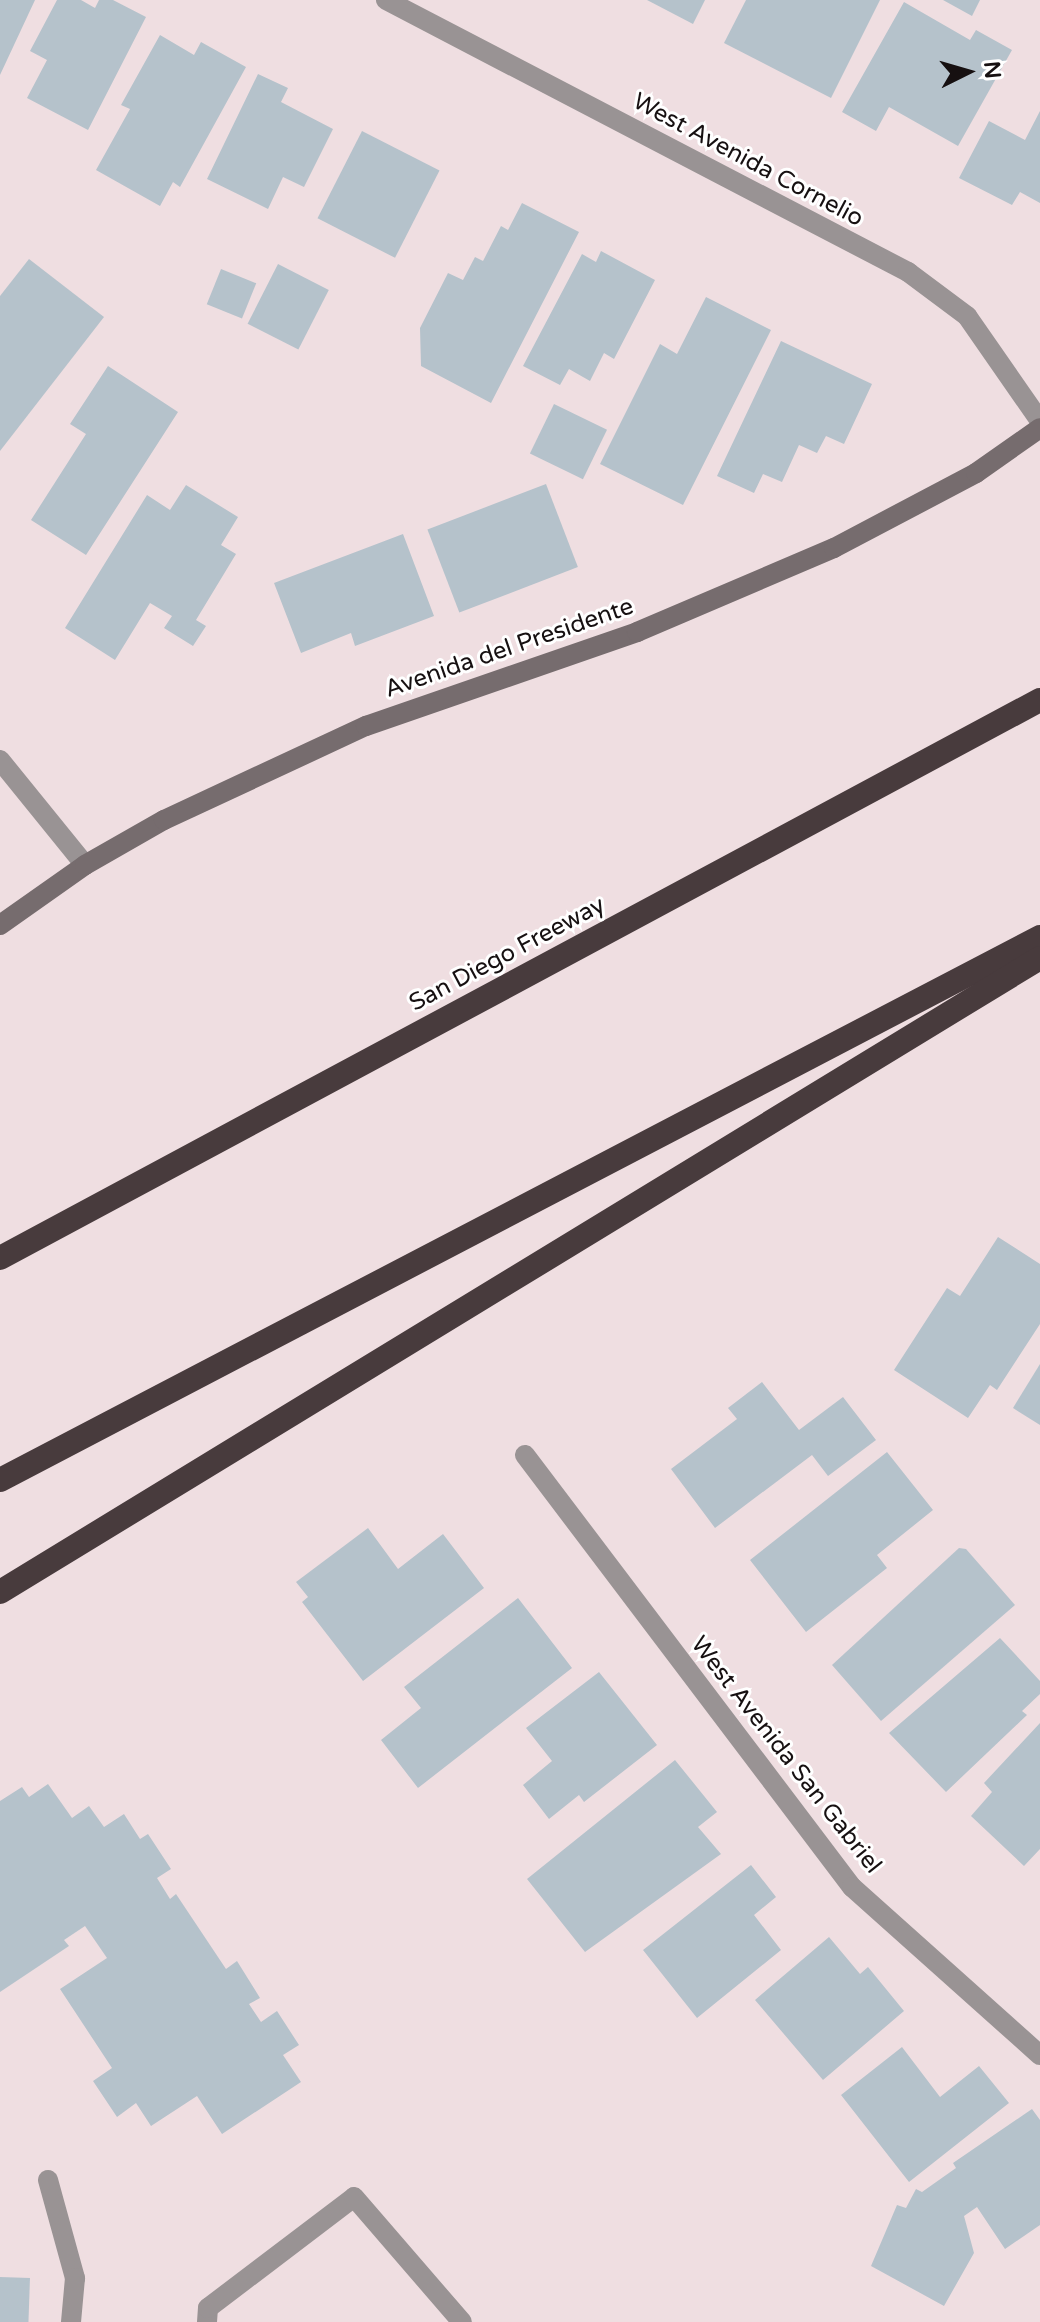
<!DOCTYPE html>
<html>
<head>
<meta charset="utf-8">
<style>
  body { margin:0 }
  #map { position:relative; width:1040px; height:2322px; overflow:hidden; background:#efdee1; font-family:"Varela Round",sans-serif }
  div>[style] { position:absolute }
  [style*='--x'] { left:calc(var(--x)*1px); top:calc(var(--y)*1px); width:calc(var(--w)*1px); rotate:calc(var(--a)*1deg) }
  .building>* { inset:0; background:#b5c2cb; transform-origin:0 0 }
  .service>* { height:20px; margin:-10px; padding:0 10px; transform-origin:10px; border-radius:10px; background:#999394 }
  .minor>* { height:20px; margin:-10px; padding:0 10px; transform-origin:10px; border-radius:10px; background:#999394 }
  .secondary>* { height:20px; margin:-10px; padding:0 10px; transform-origin:10px; border-radius:10px; background:#766c6e }
  .motorway>* { height:24px; margin:-12px; padding:0 12px; transform-origin:12px; border-radius:12px; background:#483b3d }
  span { translate:-50% -50%; white-space:nowrap; text-align:center; line-height:1.15; -webkit-text-stroke:6px #fff; paint-order:stroke }
  .street-label { font-size:24px; color:#161011 }
  .north { position:absolute; left:928px; top:32px; width:80px; height:80px; -webkit-text-stroke:6px #fff; paint-order:stroke; rotate:85deg; font-size:22px; font-weight:700; line-height:32px; text-align:center; color:#161011 }
  .north::after { content:''; display:block; margin:auto; width:28px; height:36px; background:#161011; clip-path:polygon(50% 0,100% 100%,50% 72%,0 100%) }
</style>
</head>
<body>
<div id="map">
  <div class="building">
    <i style="clip-path:polygon(0 0,35px 0,0 75px)"></i>
    <i style="clip-path:polygon(57px 0,81px 0,95px 8px,99px 0,113px 0,146px 17px,88px 130px,27px 98px,47px 60px,30px 51px)"></i>
    <i style="clip-path:polygon(647px 0,705px 0,693px 24px)"></i>
    <i style="clip-path:polygon(746px 0,880px 0,831px 98px,724px 43px)"></i>
    <i style="clip-path:polygon(943px 0,980px 0,972px 16px)"></i>
    <i style="clip-path:polygon(904px 2px,970px 40px,976px 30px,1012px 50px,958px 146px,889px 107px,876px 131px,842px 112px)"></i>
    <i style="clip-path:polygon(160px 35px,194px 55px,201px 42px,246px 67px,180px 187px,173px 182px,160px 206px,96px 170px,130px 109px,121px 105px)"></i>
    <i style="clip-path:polygon(258px 74px,288px 88px,281px 102px,333px 129px,304px 187px,283px 177px,268px 209px,207px 179px)"></i>
    <i style="clip-path:polygon(1040px 111px,1040px 203px,1020px 192px,1012px 205px,959px 178px,989px 121px,1025px 140px)"></i>
    <i style="left:362px;top:131px;width:87px;height:98px;rotate:27deg"></i>
    <i style="clip-path:polygon(522px 203px,579px 232px,491px 403px,421px 366px,420px 328px,448px 273px,463px 280px,475px 257px,483px 261px,501px 226px,508px 230px)"></i>
    <i style="clip-path:polygon(601px 251px,655px 280px,614px 359px,604px 353px,590px 381px,569px 369px,560px 385px,523px 366px,582px 254px,596px 262px)"></i>
    <i style="clip-path:polygon(29px 259px,104px 317px,0 451px,0 296px)"></i>
    <i style="left:278px;top:264px;width:57px;height:67px;rotate:27deg"></i>
    <i style="left:221px;top:269px;width:38px;height:38px;rotate:22deg"></i>
    <i style="clip-path:polygon(706px 297px,771px 330px,683px 505px,600px 464px,660px 344px,677px 354px)"></i>
    <i style="clip-path:polygon(781px 341px,872px 384px,844px 444px,826px 436px,817px 453px,799px 445px,782px 482px,763px 474px,754px 493px,717px 476px)"></i>
    <i style="clip-path:polygon(108px 366px,178px 412px,86px 555px,31px 520px,86px 434px,70px 424px)"></i>
    <i style="left:554px;top:404px;width:59px;height:55px;rotate:26deg"></i>
    <i style="left:546px;top:484px;width:89px;height:127px;rotate:69deg"></i>
    <i style="clip-path:polygon(186px 485px,238px 517px,221px 545px,236px 554px,196px 620px,206px 626px,193px 646px,164px 628px,172px 616px,150px 603px,115px 660px,65px 628px,147px 495px,170px 510px)"></i>
    <i style="clip-path:polygon(403px 534px,434px 616px,355px 646px,351px 633px,301px 653px,274px 583px)"></i>
    <i style="clip-path:polygon(998px 1237px,1040px 1264px,1040px 1324px,997px 1390px,990px 1385px,968px 1418px,894px 1370px,947px 1288px,960px 1296px)"></i>
    <i style="clip-path:polygon(1040px 1364px,1040px 1425px,1013px 1408px)"></i>
    <i style="clip-path:polygon(762px 1382px,799px 1430px,843px 1397px,876px 1440px,828px 1476px,812px 1455px,715px 1528px,671px 1469px,737px 1419px,728px 1408px)"></i>
    <i style="clip-path:polygon(887px 1452px,933px 1510px,877px 1555px,887px 1568px,806px 1632px,750px 1560px)"></i>
    <i style="clip-path:polygon(368px 1528px,398px 1569px,443px 1534px,484px 1588px,363px 1681px,302px 1602px,308px 1597px,296px 1582px)"></i>
    <i style="clip-path:polygon(959px 1548px,966px 1549px,1015px 1605px,881px 1721px,832px 1665px)"></i>
    <i style="clip-path:polygon(518px 1598px,572px 1668px,418px 1788px,381px 1740px,421px 1708px,404px 1687px)"></i>
    <i style="clip-path:polygon(1000px 1638px,1040px 1681px,1040px 1694px,1022px 1711px,1027px 1715px,946px 1792px,889px 1733px)"></i>
    <i style="clip-path:polygon(599px 1672px,657px 1745px,584px 1802px,579px 1795px,549px 1819px,523px 1785px,552px 1761px,526px 1728px)"></i>
    <i style="clip-path:polygon(1040px 1723px,1040px 1849px,1024px 1866px,971px 1816px,992px 1792px,984px 1783px)"></i>
    <i style="clip-path:polygon(675px 1760px,717px 1812px,698px 1827px,721px 1854px,585px 1952px,527px 1879px)"></i>
    <i style="clip-path:polygon(48px 1784px,72px 1818px,89px 1806px,104px 1827px,124px 1814px,140px 1839px,148px 1834px,171px 1869px,157px 1878px,170px 1899px,176px 1894px,226px 1969px,237px 1961px,260px 1998px,249px 2004px,261px 2022px,277px 2011px,299px 2045px,283px 2055px,301px 2082px,222px 2134px,197px 2096px,151px 2126px,136px 2103px,117px 2117px,93px 2081px,112px 2068px,60px 1989px,107px 1958px,85px 1926px,64px 1940px,69px 1946px,0 1992px,0 1801px,22px 1787px,29px 1797px)"></i>
    <i style="clip-path:polygon(751px 1865px,776px 1897px,754px 1915px,781px 1950px,697px 2018px,643px 1950px)"></i>
    <i style="clip-path:polygon(829px 1937px,860px 1974px,868px 1967px,904px 2011px,823px 2080px,755px 2000px)"></i>
    <i style="clip-path:polygon(902px 2047px,940px 2097px,979px 2066px,1009px 2103px,909px 2182px,841px 2095px)"></i>
    <i style="clip-path:polygon(1032px 2109px,1040px 2120px,1040px 2225px,1005px 2249px,977px 2207px,964px 2216px,974px 2253px,944px 2306px,871px 2266px,897px 2205px,906px 2208px,916px 2189px,922px 2192px,956px 2168px,953px 2163px)"></i>
    <i style="left:0;top:2277px;width:30px;height:45px;rotate:2deg"></i>
  </div>
  <div class="service">
    <i style="--x:48;--y:2180;--w:102;--a:74.6"></i>
    <i style="--x:75;--y:2278;--w:44;--a:95.2"></i>
    <i style="--x:207;--y:2322;--w:14;--a:-86"></i>
    <i style="--x:208;--y:2308;--w:183;--a:-37.2"></i>
    <i style="--x:354;--y:2197;--w:165;--a:49.2"></i>
  </div>
  <div class="minor">
    <i style="--x:386;--y:0;--w:589;--a:27.52"></i>
    <i style="--x:908;--y:272;--w:74;--a:36.7"></i>
    <i style="--x:967;--y:316;--w:128;--a:55.2"></i>
    <i style="--x:0;--y:760;--w:135;--a:51"></i>
    <i style="--x:525;--y:1455;--w:542;--a:52.88"></i>
    <i style="--x:852;--y:1887;--w:252;--a:41.8"></i>
  </div>
  <div class="secondary">
    <i style="--x:0;--y:925;--w:104;--a:-35.2"></i>
    <i style="--x:85;--y:865;--w:91;--a:-29.7"></i>
    <i style="--x:164;--y:820;--w:223;--a:-25"></i>
    <i style="--x:366;--y:726;--w:287;--a:-19.1"></i>
    <i style="--x:637;--y:632;--w:214;--a:-23.1"></i>
    <i style="--x:834;--y:548;--w:161;--a:-27.8"></i>
    <i style="--x:976;--y:473;--w:78;--a:-35.1"></i>
  </div>
  <div class="motorway">
    <i style="--x:0;--y:1258;--w:1180;--a:-28.22"></i>
    <i style="--x:0;--y:1480;--w:1173;--a:-27.57"></i>
    <i style="--x:0;--y:1592;--w:1218;--a:-31.37"></i>
  </div>
  <div class="street-label">
    <span style="left:748px;top:160px;rotate:28deg">West Avenida Cornelio</span>
    <span style="left:509px;top:648px;rotate:-19deg">Avenida del Presidente</span>
    <span style="left:507px;top:954px;rotate:-28deg">San Diego Freeway</span>
    <span style="left:786px;top:1755px;rotate:52deg">West Avenida San Gabriel</span>
  </div>
  <div class="north">N</div>
</div>
</body>
</html>
